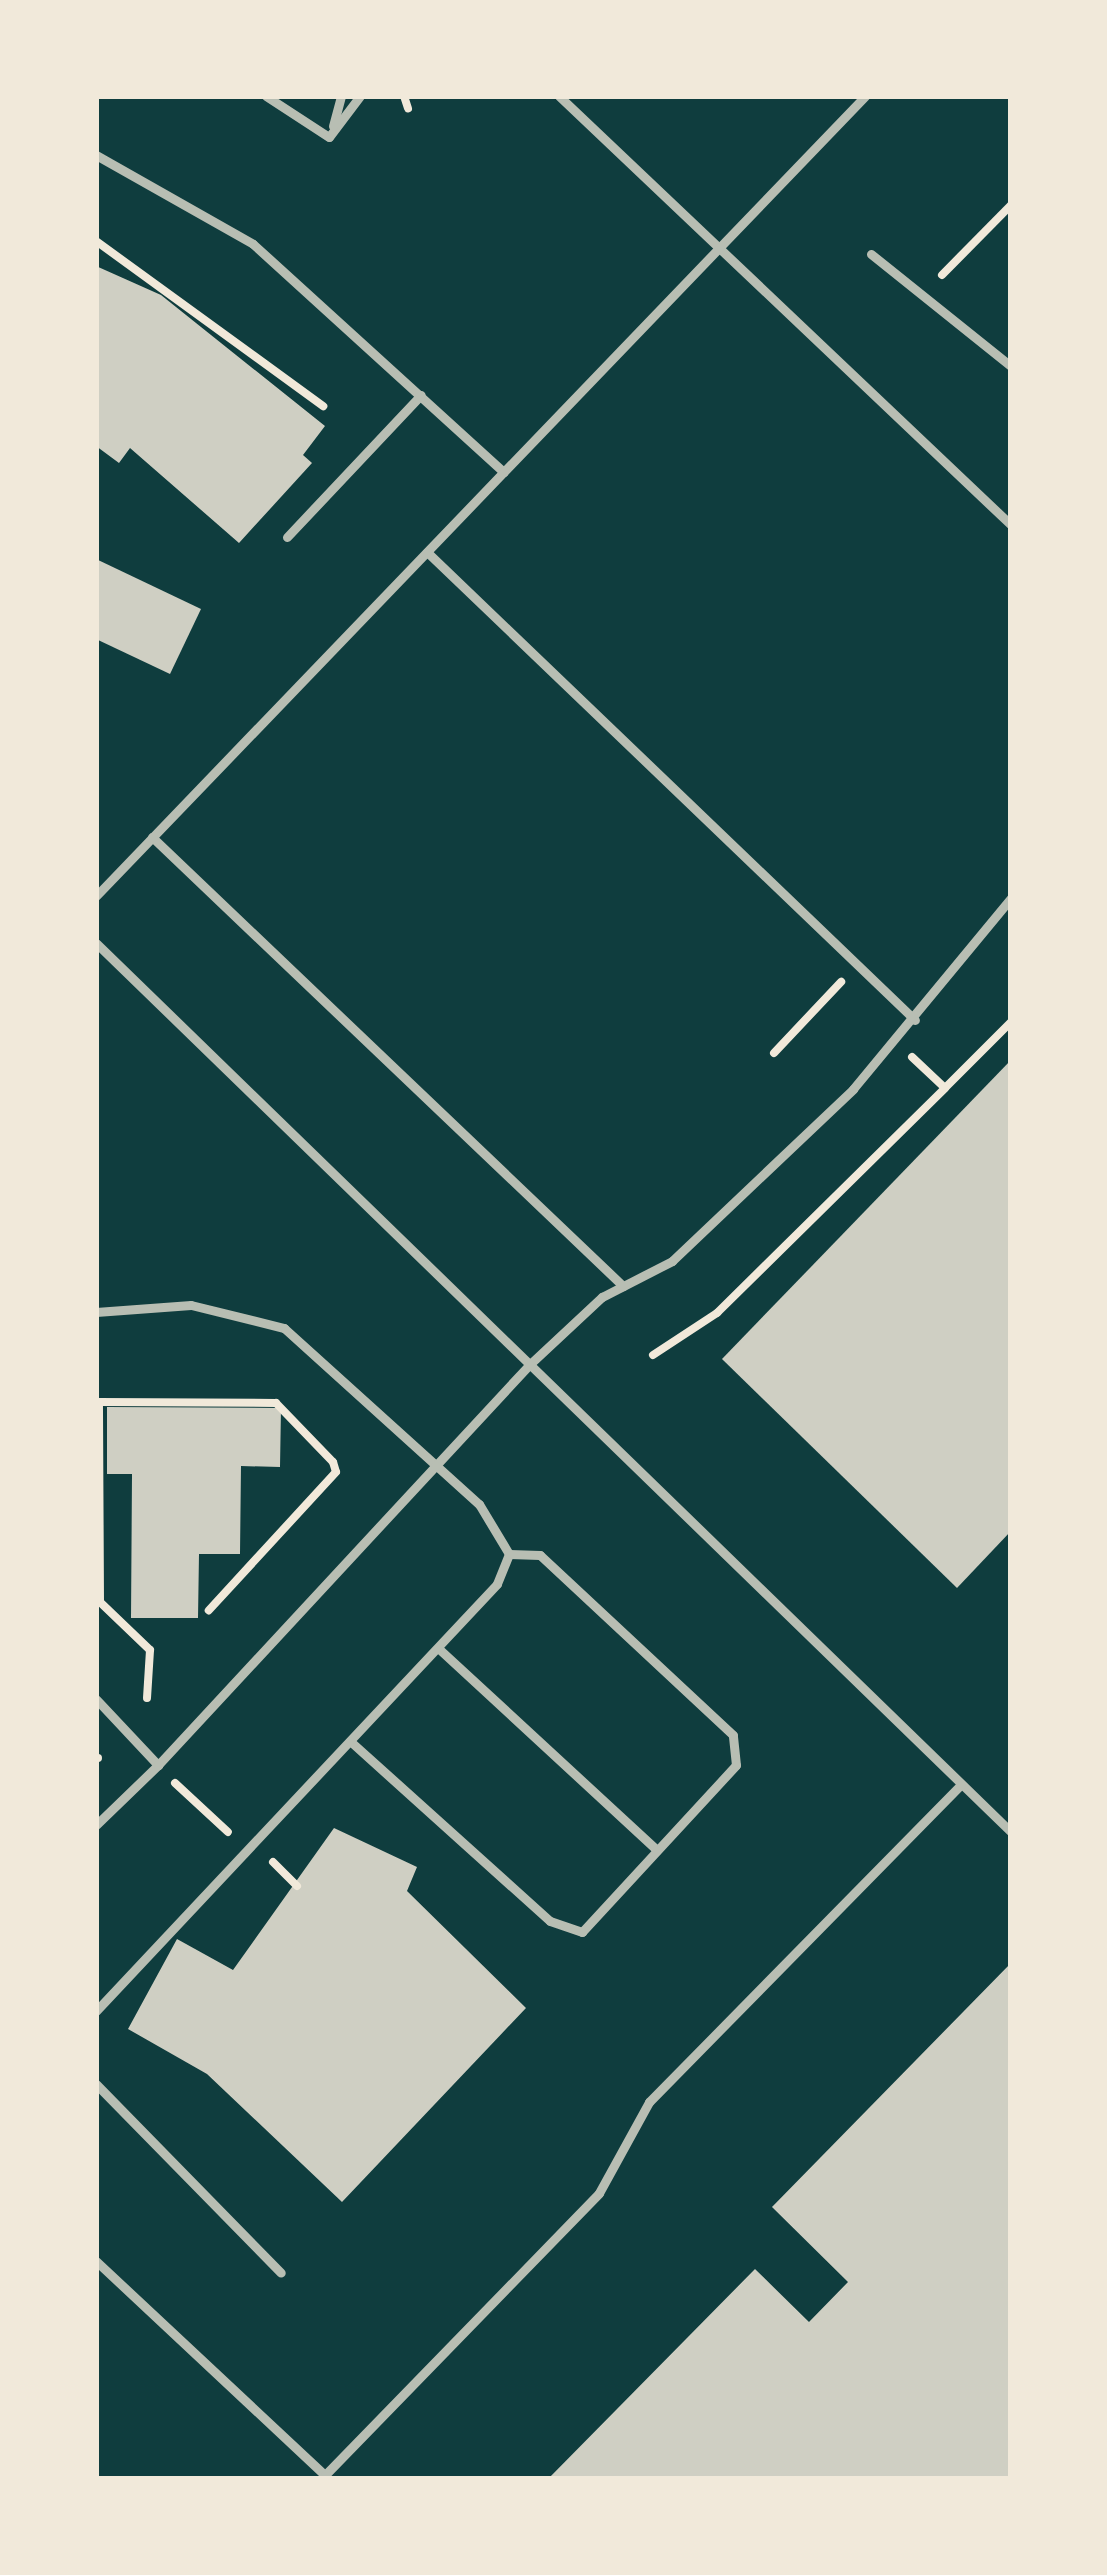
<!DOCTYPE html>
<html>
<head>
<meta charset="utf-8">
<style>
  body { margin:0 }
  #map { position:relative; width:1107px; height:2575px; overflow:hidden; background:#0f3d3e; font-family:Karla,sans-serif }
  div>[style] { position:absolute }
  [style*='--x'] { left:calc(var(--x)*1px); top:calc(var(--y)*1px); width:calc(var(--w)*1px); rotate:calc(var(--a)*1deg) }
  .building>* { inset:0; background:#cfcfc3 }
  .path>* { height:8px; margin:-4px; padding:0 4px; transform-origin:4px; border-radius:4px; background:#f1e9da }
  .service>* { height:9px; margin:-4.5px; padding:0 4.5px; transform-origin:4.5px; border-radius:4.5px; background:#b8beb3 }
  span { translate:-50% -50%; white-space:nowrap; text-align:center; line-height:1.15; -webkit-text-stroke:10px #f1e9da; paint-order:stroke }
  .frame { position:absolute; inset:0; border:99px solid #f1e9da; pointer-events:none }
</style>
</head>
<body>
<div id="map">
  <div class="building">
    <i style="clip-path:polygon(96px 266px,161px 295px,325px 426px,303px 455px,312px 463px,239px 543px,130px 448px,119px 463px,96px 446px)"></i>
    <i style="clip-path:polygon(96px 559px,201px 609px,170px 674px,96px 639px)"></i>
    <i style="clip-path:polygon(1011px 1060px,1011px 1531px,957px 1588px,722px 1359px)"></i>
    <i style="clip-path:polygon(107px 1407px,281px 1408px,280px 1467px,241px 1466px,240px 1554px,199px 1554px,198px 1618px,131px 1618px,132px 1474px,107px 1474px)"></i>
    <i style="clip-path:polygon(334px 1828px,417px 1867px,407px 1891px,526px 2008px,342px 2202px,207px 2074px,128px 2029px,177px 1939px,233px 1970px)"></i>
    <i style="clip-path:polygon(1011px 1963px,1011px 2479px,548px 2479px,755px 2269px,809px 2322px,848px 2282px,772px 2207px)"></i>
  </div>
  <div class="path">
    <i style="--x:404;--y:96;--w:13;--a:72"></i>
    <i style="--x:96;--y:241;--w:281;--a:36"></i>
    <i style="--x:942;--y:275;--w:98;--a:-45.4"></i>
    <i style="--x:774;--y:1053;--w:98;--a:-46.7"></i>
    <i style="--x:912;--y:1057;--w:45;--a:43.2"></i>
    <i style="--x:945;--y:1088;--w:93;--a:-45"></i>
    <i style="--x:653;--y:1355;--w:77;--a:-33.3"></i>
    <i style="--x:717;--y:1313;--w:320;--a:-44.6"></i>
    <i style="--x:147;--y:1698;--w:48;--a:-86.4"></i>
    <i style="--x:150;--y:1650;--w:69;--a:-136.2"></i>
    <i style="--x:100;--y:1602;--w:200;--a:-90.3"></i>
    <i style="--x:99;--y:1402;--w:177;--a:0.3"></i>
    <i style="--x:276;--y:1403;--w:82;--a:46"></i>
    <i style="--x:333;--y:1462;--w:10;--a:73"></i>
    <i style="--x:336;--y:1472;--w:188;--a:132.6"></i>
    <i style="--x:96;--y:1758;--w:2;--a:0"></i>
    <i style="--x:175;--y:1783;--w:72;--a:42.8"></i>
    <i style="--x:273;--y:1862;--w:34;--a:45"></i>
  </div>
  <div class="service">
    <i style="--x:266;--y:96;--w:75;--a:33.1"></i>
    <i style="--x:329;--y:137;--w:51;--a:-52.9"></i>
    <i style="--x:559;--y:96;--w:623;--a:43.5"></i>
    <i style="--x:333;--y:126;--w:31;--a:-75"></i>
    <i style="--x:96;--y:155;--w:180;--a:29.5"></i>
    <i style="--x:253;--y:244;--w:339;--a:42.3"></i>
    <i style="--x:871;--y:254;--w:179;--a:38.7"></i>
    <i style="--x:287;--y:537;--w:195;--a:-46.7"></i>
    <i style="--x:427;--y:552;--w:676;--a:43.8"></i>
    <i style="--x:152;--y:837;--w:651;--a:43.63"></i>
    <i style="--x:96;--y:896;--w:1110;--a:-46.13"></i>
    <i style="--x:96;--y:943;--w:1276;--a:44.17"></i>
    <i style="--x:96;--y:1312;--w:95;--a:-4.2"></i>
    <i style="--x:191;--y:1305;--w:96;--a:13.9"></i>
    <i style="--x:284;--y:1328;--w:263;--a:42.1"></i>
    <i style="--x:479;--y:1504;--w:58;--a:59"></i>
    <i style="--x:509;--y:1554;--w:32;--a:112"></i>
    <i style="--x:497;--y:1584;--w:586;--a:133.2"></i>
    <i style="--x:438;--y:1648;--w:298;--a:42.7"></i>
    <i style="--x:96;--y:1699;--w:91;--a:46.8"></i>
    <i style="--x:158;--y:1765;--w:86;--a:135.9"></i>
    <i style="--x:350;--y:1741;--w:269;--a:42"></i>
    <i style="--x:550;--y:1921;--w:34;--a:19"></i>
    <i style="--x:582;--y:1932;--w:227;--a:-47.3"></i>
    <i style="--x:736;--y:1765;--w:30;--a:-96"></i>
    <i style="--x:733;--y:1735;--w:264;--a:-137"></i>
    <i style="--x:540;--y:1555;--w:31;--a:-178"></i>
    <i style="--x:158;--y:1765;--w:546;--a:-47.15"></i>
    <i style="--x:529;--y:1365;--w:100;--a:-43"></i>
    <i style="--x:602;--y:1297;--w:79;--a:-27.2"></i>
    <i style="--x:672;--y:1261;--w:250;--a:-43.5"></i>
    <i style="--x:853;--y:1089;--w:248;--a:-50.4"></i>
    <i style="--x:96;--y:2084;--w:264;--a:45.6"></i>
    <i style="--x:96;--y:2261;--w:313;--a:43.1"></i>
    <i style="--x:325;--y:2475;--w:393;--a:-45.8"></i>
    <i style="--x:599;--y:2193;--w:104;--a:-61.2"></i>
    <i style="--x:649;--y:2102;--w:445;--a:-45.5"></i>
  </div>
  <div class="frame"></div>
</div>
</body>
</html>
